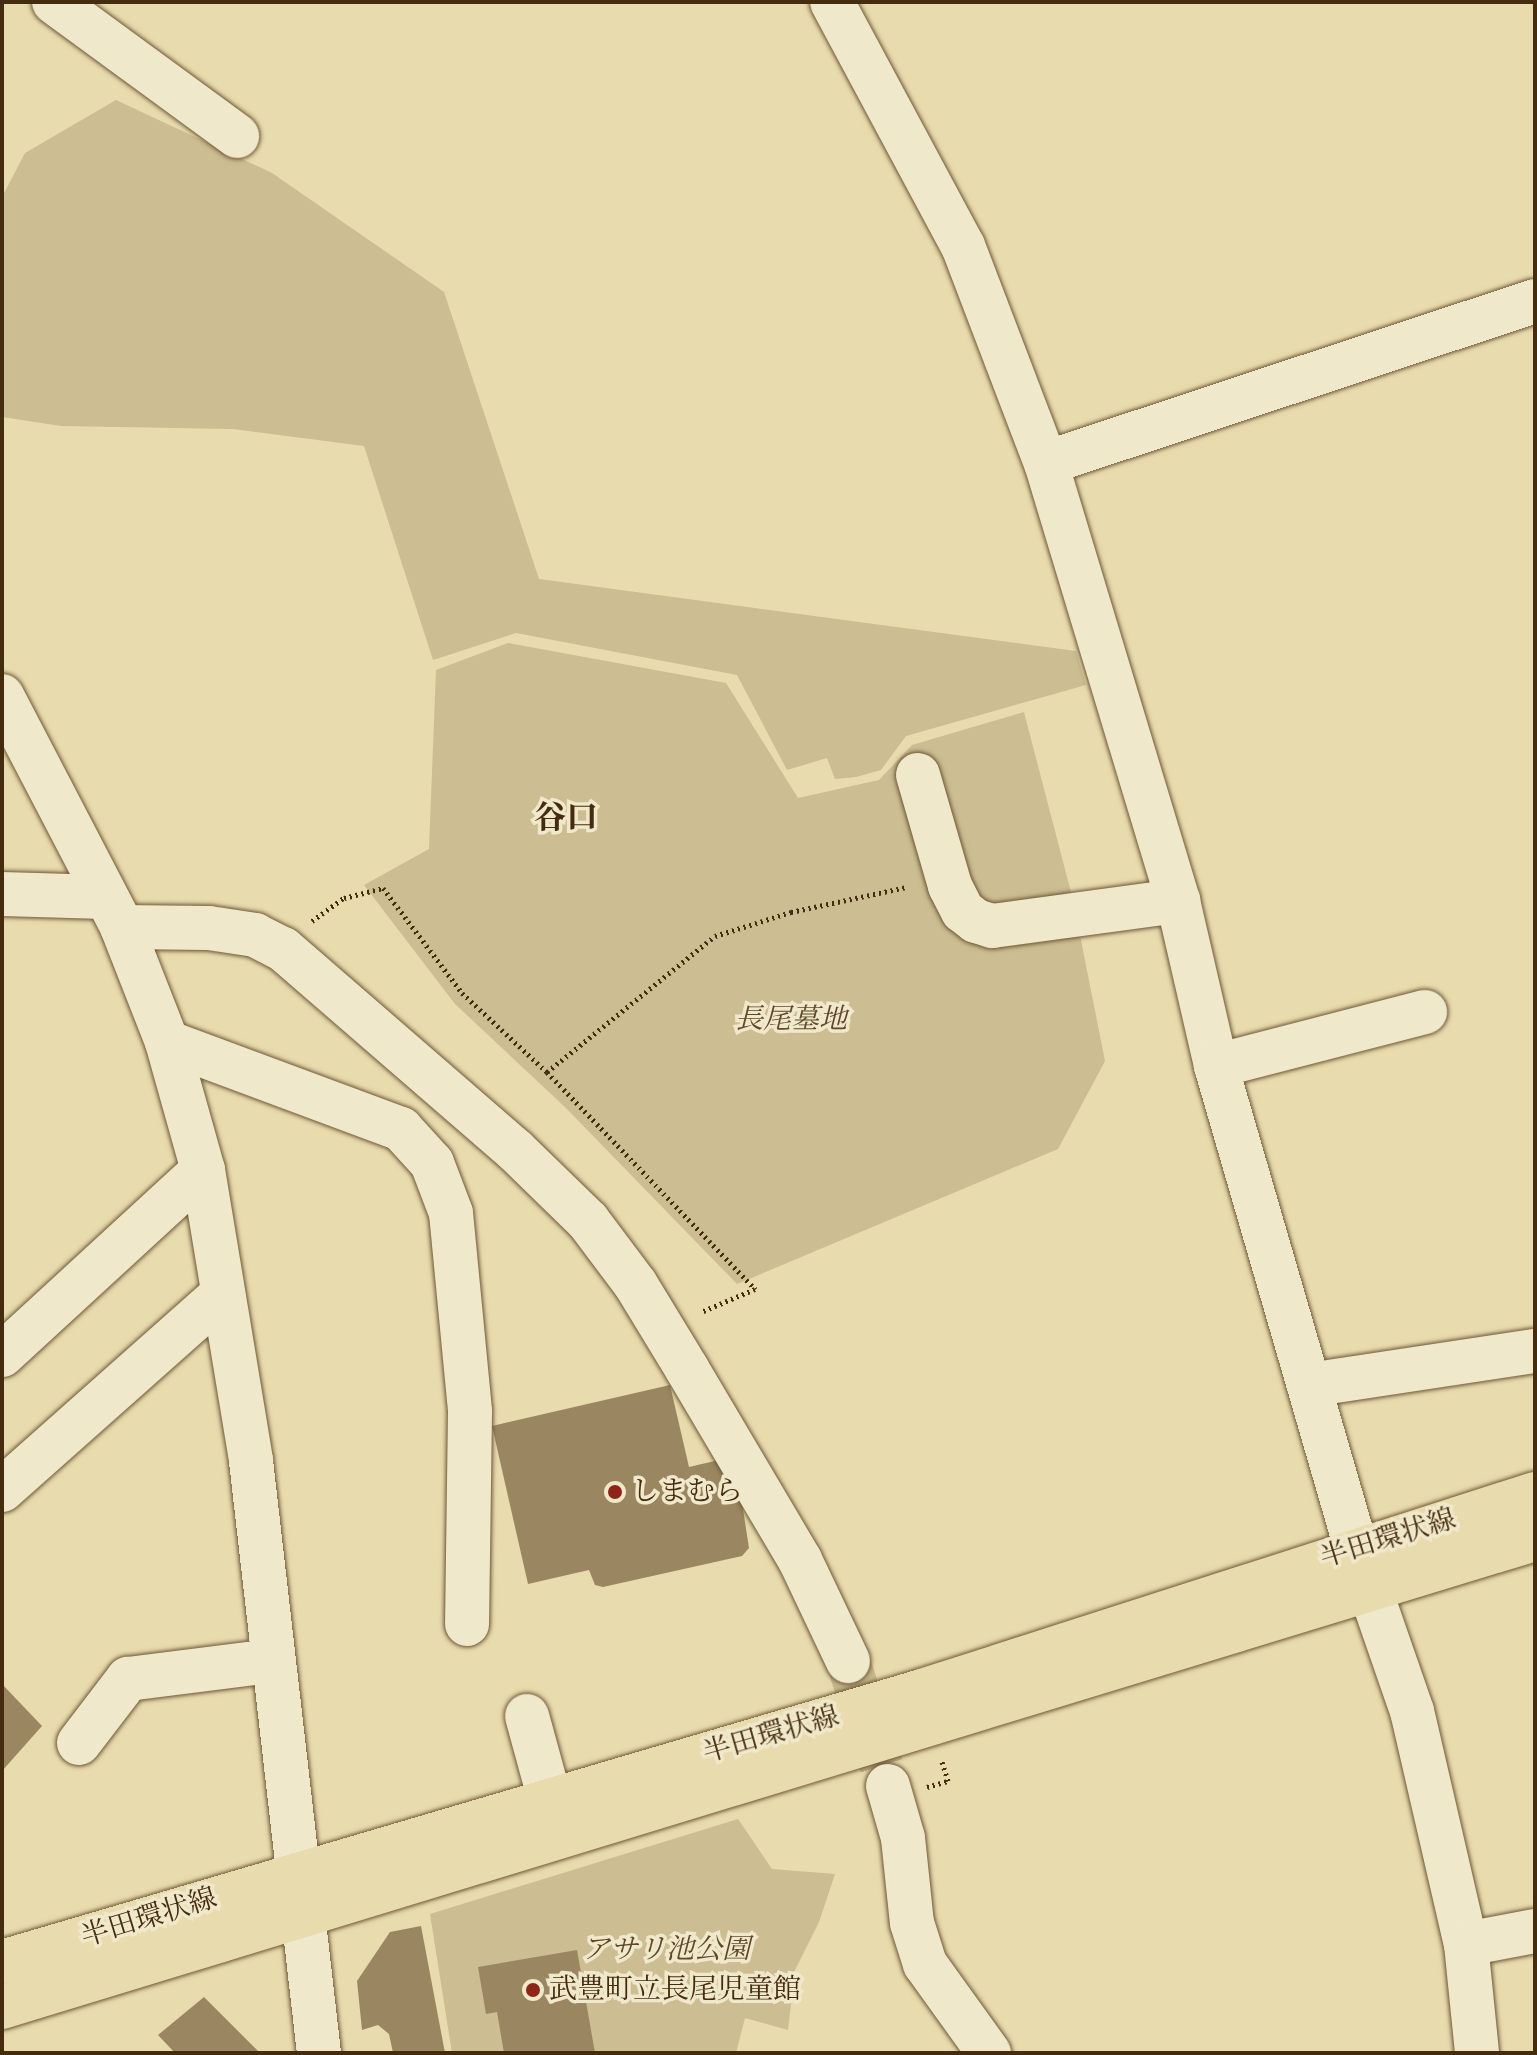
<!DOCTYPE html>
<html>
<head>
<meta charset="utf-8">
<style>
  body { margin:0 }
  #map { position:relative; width:1537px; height:2055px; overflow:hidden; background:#e8dbad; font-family:"IM FELL Double Pica","Noto Serif JP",serif }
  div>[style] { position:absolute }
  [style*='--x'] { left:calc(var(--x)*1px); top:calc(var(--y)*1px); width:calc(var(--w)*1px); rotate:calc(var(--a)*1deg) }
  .green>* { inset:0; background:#ccbd92 }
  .building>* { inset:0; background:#9a8761 }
  .minor-tunnel>* { height:44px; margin-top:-22px; transform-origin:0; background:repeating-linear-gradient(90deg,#c7b88d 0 44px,transparent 0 66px) }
  .path>* { height:5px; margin-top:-2.5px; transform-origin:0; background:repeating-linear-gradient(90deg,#452c0f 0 2px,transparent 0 6px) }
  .roads { filter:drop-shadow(0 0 2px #6e5836) drop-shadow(0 0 2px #6e5836) }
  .minor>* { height:44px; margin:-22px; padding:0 22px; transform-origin:22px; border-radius:22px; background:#f0e8ca }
  .major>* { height:44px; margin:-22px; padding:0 22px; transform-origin:22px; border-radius:22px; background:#e8dbad }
  .dots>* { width:22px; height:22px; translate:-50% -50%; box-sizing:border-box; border:4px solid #f0e8ca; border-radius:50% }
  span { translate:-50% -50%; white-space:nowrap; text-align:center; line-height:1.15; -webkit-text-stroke:7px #f0e8ca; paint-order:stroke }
  .park-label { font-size:28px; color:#604929; font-style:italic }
  .poi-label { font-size:28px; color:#452c0f }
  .left { translate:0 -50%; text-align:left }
  .street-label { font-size:28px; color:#452c0f }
  .quarter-label { font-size:32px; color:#452c0f; font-weight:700 }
  .frame { position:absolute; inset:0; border:4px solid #452c0f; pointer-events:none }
</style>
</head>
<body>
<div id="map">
  <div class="green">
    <i style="clip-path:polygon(116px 100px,272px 173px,444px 292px,539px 579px,1076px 651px,1086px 685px,906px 736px,881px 770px,856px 777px,835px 779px,827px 758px,787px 770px,737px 675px,516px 633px,433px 660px,364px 446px,233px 429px,61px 426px,2px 417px,2px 197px,25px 153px)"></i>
    <i style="clip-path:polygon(508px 643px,726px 683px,798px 798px,879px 780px,912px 745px,1024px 712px,1073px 900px,1105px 1061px,1058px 1149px,737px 1284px,565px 1107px,455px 1004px,364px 885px,429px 849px,436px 670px)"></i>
    <i style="clip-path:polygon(738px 1819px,772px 1869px,835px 1874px,819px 1922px,795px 1970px,788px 2030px,745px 2018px,736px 2053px,452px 2053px,430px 1914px)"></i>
  </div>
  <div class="building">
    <i style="clip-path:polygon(670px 1385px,689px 1467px,719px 1460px,729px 1498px,741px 1496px,749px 1548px,742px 1556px,603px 1587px,595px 1585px,589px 1570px,528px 1584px,492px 1426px)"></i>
    <i style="clip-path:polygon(2px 1684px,42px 1726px,2px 1771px)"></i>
    <i style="clip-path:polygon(421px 1926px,445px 2053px,393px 2053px,389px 2034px,378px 2025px,362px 2030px,357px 1981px,390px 1932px)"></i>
    <i style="clip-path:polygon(577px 1950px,595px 2053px,504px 2053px,497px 2012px,486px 2014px,478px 1967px)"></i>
    <i style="clip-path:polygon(204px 1997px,258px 2051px,175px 2053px,158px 2035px)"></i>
  </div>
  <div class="minor-tunnel">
    <i style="--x:848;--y:1661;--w:131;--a:72.3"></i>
  </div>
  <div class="path">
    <i style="--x:312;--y:921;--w:39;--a:-36"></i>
    <i style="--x:344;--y:898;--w:40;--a:-14.4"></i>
    <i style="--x:383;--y:888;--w:131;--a:53"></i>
    <i style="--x:462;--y:993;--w:116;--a:42.9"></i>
    <i style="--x:547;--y:1072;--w:301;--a:46.2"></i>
    <i style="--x:755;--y:1289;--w:59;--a:156.9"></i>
    <i style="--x:547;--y:1072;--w:216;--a:-39"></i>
    <i style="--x:715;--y:936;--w:80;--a:-17.5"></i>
    <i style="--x:791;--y:912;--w:119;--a:-12.2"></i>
    <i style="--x:927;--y:1787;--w:22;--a:-16"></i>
    <i style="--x:948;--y:1781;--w:21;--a:-107"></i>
  </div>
  <div class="roads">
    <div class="minor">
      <i style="--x:54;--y:2;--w:227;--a:36.2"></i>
      <i style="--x:832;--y:2;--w:277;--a:61.8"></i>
      <i style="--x:963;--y:246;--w:232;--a:69.1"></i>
      <i style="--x:1046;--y:463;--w:457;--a:73.2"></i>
      <i style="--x:1178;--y:901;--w:169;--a:77"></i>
      <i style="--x:1216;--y:1066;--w:502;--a:73.8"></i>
      <i style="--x:1046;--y:463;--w:515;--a:-18.33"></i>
      <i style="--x:2;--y:696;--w:260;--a:62.5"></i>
      <i style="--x:122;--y:927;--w:123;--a:68.6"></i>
      <i style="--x:167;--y:1042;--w:133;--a:74.3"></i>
      <i style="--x:203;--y:1170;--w:295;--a:80.6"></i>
      <i style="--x:251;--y:1461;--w:596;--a:83.45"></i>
      <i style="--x:918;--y:775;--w:116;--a:73.9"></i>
      <i style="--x:950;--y:886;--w:28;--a:63"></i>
      <i style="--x:963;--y:911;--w:16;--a:38"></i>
      <i style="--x:976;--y:921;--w:17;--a:17"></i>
      <i style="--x:992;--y:926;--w:188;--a:-7.7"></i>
      <i style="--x:2;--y:894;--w:103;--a:1.7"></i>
      <i style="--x:122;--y:927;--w:87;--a:0.7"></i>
      <i style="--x:209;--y:928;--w:47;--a:8.7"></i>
      <i style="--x:255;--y:935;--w:31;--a:27"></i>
      <i style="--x:283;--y:949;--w:307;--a:40.9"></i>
      <i style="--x:515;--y:1150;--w:102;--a:44.2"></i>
      <i style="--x:588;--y:1221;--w:80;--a:53.1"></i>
      <i style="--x:636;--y:1285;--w:98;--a:58.7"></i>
      <i style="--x:687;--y:1369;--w:222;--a:59.4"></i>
      <i style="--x:800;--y:1560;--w:112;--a:64.6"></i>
      <i style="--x:167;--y:1042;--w:250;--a:20.4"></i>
      <i style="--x:401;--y:1129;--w:46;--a:47.6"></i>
      <i style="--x:432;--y:1163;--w:53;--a:69.2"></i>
      <i style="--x:451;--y:1213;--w:200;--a:84.5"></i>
      <i style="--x:470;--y:1412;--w:212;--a:90.8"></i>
      <i style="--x:1216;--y:1066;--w:216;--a:-14.5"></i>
      <i style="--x:2;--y:1355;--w:273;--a:-42.6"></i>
      <i style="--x:1309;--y:1385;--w:229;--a:-8.6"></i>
      <i style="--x:2;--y:1490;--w:295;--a:-41.6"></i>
      <i style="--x:1370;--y:1590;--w:128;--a:70.9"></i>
      <i style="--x:1412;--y:1711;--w:239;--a:77"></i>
      <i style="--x:1466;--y:1944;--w:110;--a:84.2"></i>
      <i style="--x:527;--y:1716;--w:87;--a:74.7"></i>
      <i style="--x:79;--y:1743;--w:81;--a:-52.6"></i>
      <i style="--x:128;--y:1679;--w:144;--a:-7.2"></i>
      <i style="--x:888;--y:1786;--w:54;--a:73.9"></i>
      <i style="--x:903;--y:1838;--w:85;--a:84"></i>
      <i style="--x:912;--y:1923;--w:43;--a:72.4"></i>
      <i style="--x:925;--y:1964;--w:110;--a:54.3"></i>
      <i style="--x:1466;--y:1944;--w:70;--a:-10.7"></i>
    </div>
    <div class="major">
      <i style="--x:2;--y:1962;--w:959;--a:-16.41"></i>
      <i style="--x:922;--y:1691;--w:644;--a:-17.82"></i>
      <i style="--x:2;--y:2007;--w:1603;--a:-16.98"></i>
    </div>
  </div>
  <div class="dots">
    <i style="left:615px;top:1492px;background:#8f2418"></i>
    <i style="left:533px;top:1990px;background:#8f2418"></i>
  </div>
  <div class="park-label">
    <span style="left:791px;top:1020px">長尾墓地</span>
    <span style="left:666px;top:1950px">アサリ池公園</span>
  </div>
  <div class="poi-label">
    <span class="left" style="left:631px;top:1492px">しまむら</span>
    <span class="left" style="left:549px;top:1990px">武豊町立長尾児童館</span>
  </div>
  <div class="street-label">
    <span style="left:1388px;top:1539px;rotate:-17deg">半田環状線</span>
    <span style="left:771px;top:1735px;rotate:-16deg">半田環状線</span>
    <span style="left:149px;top:1918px;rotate:-17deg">半田環状線</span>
  </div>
  <div class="quarter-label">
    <span style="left:566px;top:818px">谷口</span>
  </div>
  <div class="frame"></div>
</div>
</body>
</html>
